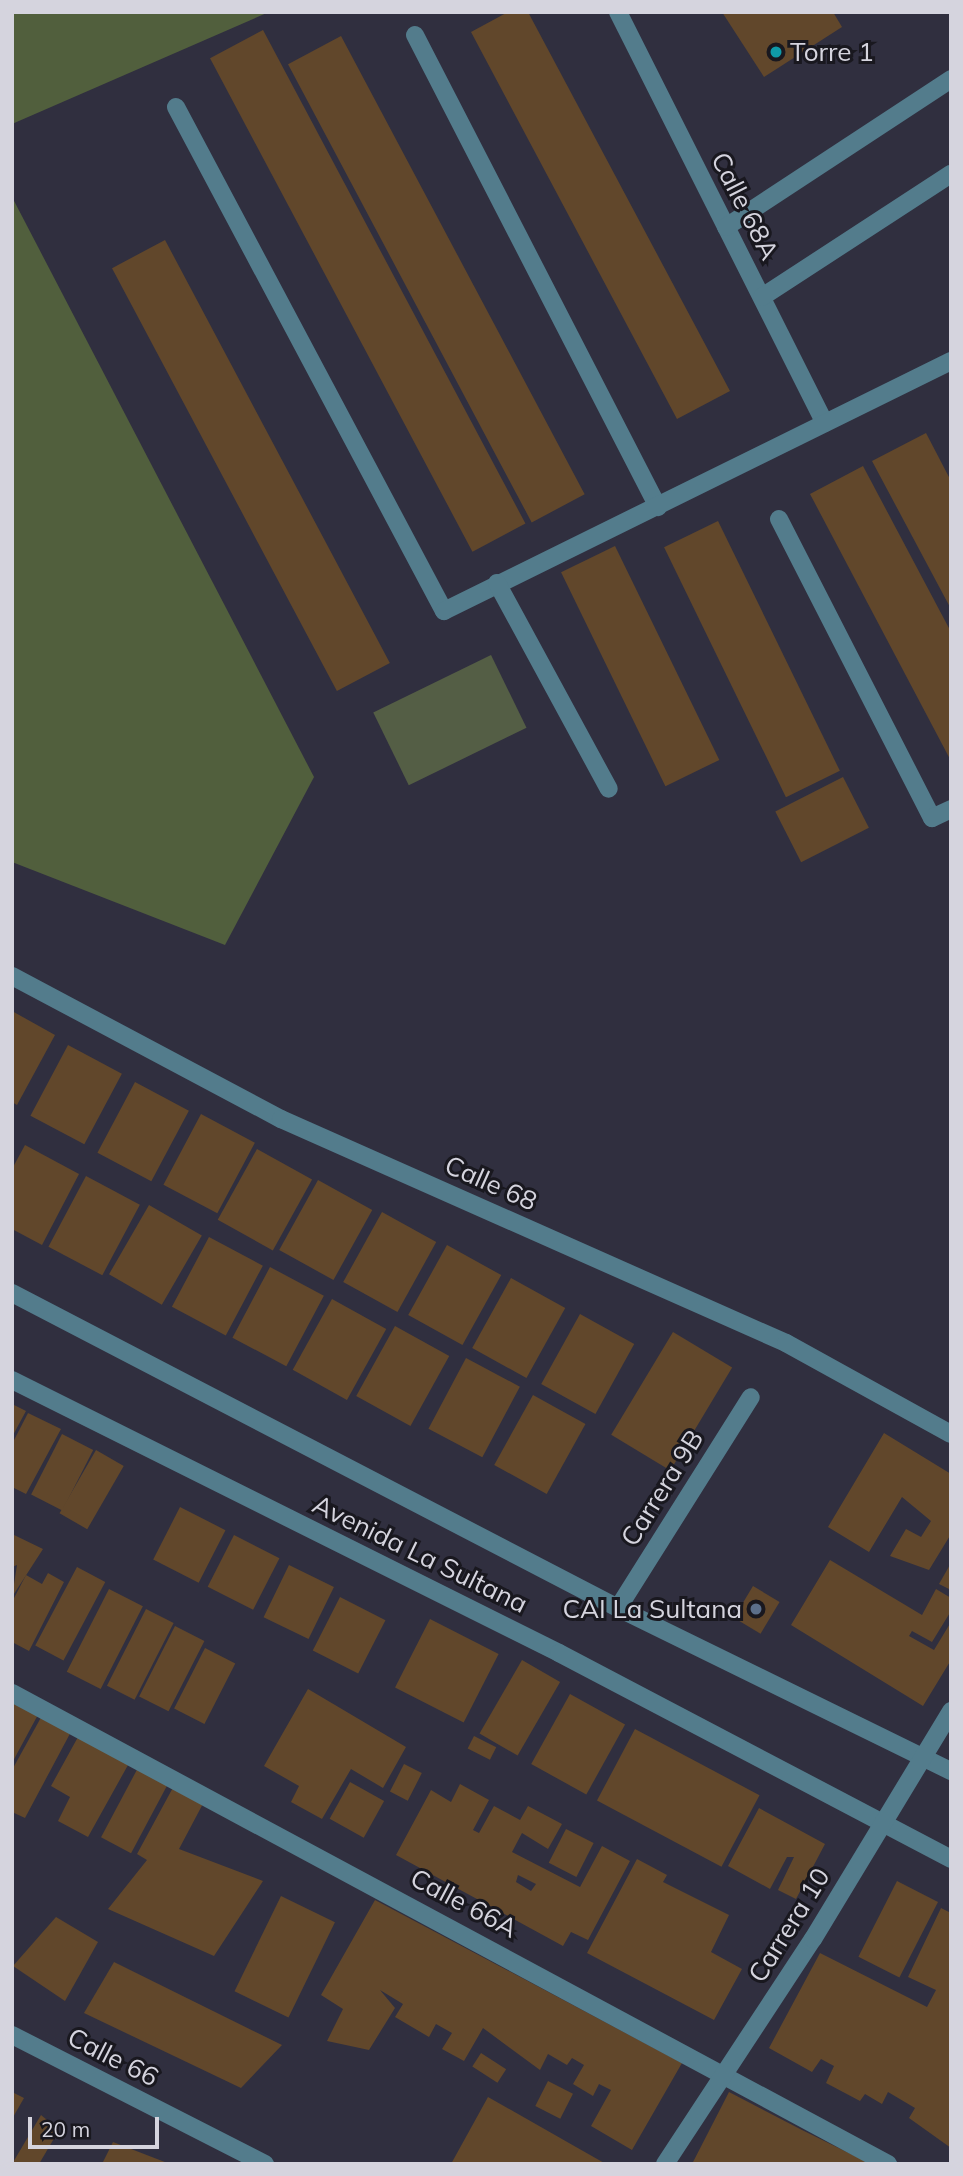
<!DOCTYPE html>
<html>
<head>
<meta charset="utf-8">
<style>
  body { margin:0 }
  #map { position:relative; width:963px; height:2176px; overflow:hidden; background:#302f3f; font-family:Mulish,sans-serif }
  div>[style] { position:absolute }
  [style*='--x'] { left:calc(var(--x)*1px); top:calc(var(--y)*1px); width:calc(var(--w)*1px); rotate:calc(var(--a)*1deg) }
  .green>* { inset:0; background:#545e45; transform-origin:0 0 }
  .forest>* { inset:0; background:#515f3d }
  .building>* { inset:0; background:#61472b; transform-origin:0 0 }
  .minor>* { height:18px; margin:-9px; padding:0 9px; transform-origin:9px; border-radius:9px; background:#537c8c }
  .dots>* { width:19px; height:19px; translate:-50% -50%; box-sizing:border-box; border:4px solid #19181f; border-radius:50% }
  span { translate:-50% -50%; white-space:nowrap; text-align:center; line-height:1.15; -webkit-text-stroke:6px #19181f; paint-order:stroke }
  .poi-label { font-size:26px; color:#d5d4de }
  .left { translate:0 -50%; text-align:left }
  .right { translate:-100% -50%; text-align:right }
  .street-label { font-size:26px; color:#d5d4de }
  .frame { position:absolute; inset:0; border:14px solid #d5d4de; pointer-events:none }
  .scale { position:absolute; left:28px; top:2117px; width:131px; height:32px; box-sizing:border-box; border:4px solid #d5d4de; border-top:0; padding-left:9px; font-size:21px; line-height:24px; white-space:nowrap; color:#d5d4de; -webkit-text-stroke:5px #19181f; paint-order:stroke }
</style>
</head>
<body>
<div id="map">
  <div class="green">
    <i style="left:491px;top:655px;width:81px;height:131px;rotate:64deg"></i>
  </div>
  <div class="forest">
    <i style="clip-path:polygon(12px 12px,269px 12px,12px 124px)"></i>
    <i style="clip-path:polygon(12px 197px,314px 777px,225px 945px,12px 862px)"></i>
  </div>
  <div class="building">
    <i style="clip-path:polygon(508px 12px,528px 12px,730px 391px,677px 419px,471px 32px)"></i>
    <i style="clip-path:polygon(722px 12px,833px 12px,842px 27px,764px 77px)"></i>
    <i style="left:263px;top:30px;width:559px;height:60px;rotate:62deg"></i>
    <i style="left:341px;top:36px;width:519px;height:60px;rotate:62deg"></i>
    <i style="left:165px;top:240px;width:479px;height:60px;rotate:62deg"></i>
    <i style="clip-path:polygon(926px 433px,951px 481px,951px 609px,872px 461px)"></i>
    <i style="clip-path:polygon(863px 466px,951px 632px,951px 761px,810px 494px)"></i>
    <i style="left:718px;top:521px;width:278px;height:60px;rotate:64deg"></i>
    <i style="left:615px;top:546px;width:238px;height:60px;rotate:64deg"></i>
    <i style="left:843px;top:777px;width:57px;height:76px;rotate:63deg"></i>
    <i style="clip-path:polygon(12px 1011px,55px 1035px,17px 1105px,12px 1102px)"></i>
    <i style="left:68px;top:1045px;width:61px;height:80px;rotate:28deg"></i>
    <i style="left:135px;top:1082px;width:61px;height:80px;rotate:28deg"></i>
    <i style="left:201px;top:1114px;width:61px;height:80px;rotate:28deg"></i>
    <i style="clip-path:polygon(25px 1145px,79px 1174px,42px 1245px,12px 1229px,12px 1169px)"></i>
    <i style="left:257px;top:1149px;width:63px;height:81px;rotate:29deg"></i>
    <i style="left:86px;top:1176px;width:61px;height:80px;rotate:28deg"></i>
    <i style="left:318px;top:1180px;width:62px;height:80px;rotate:29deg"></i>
    <i style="left:149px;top:1205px;width:61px;height:80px;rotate:30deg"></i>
    <i style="left:382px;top:1212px;width:62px;height:80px;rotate:29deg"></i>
    <i style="left:209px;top:1237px;width:61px;height:79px;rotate:28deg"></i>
    <i style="left:447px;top:1245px;width:62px;height:80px;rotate:29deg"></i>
    <i style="left:270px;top:1267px;width:61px;height:80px;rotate:28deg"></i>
    <i style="left:511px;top:1278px;width:62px;height:80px;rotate:29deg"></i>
    <i style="left:332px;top:1299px;width:62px;height:81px;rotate:29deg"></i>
    <i style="left:580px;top:1314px;width:62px;height:80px;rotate:29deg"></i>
    <i style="left:395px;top:1326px;width:62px;height:80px;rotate:29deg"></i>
    <i style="left:673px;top:1332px;width:69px;height:120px;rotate:31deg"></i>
    <i style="left:466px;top:1358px;width:61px;height:80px;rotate:28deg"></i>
    <i style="left:533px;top:1395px;width:60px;height:80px;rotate:29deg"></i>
    <i style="clip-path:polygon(12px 1404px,26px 1411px,12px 1437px)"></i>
    <i style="clip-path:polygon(28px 1413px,61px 1429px,26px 1494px,12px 1487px,12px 1444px)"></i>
    <i style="clip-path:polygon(884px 1433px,951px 1474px,951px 1534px,929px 1570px,890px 1556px,906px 1529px,921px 1537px,931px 1521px,902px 1497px,869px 1552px,828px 1527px)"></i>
    <i style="left:62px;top:1434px;width:35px;height:68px;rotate:27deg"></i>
    <i style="left:96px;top:1450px;width:32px;height:73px;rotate:30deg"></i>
    <i style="left:180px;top:1507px;width:51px;height:59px;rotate:27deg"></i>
    <i style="clip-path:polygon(12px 1534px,43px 1549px,12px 1597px,17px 1565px,12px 1567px)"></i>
    <i style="left:234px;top:1535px;width:51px;height:58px;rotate:27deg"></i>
    <i style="clip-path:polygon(830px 1560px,922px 1615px,936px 1589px,951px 1598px,951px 1611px,932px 1642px,912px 1631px,909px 1636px,934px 1650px,951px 1622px,951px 1660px,923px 1706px,791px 1625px)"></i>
    <i style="clip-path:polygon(951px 1563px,951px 1590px,939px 1584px)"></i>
    <i style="left:289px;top:1565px;width:50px;height:58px;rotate:26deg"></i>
    <i style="left:77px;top:1567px;width:32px;height:89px;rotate:28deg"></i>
    <i style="clip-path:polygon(48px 1573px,64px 1582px,29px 1651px,12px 1642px,12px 1602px,26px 1575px,42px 1584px)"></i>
    <i style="left:753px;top:1586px;width:31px;height:37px;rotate:31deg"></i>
    <i style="left:109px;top:1589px;width:38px;height:93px;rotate:27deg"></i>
    <i style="left:340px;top:1597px;width:51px;height:60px;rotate:27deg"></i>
    <i style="left:146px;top:1609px;width:31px;height:86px;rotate:27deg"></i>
    <i style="left:430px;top:1619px;width:77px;height:77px;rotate:27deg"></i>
    <i style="left:175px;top:1626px;width:33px;height:79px;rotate:27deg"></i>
    <i style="left:205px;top:1648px;width:34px;height:68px;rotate:27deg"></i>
    <i style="left:522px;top:1660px;width:44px;height:85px;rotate:30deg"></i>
    <i style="clip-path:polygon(308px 1689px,406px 1747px,383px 1788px,351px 1769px,322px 1819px,291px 1802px,299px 1786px,264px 1766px)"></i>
    <i style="left:570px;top:1694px;width:63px;height:80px;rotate:29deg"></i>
    <i style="clip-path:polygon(12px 1696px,40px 1711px,12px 1763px)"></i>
    <i style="clip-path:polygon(44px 1712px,73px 1728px,25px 1818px,12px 1812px,12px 1770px)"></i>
    <i style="left:635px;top:1729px;width:141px;height:81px;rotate:28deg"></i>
    <i style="left:474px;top:1736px;width:25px;height:14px;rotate:27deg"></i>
    <i style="clip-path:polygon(78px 1737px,128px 1765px,88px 1837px,58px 1821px,70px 1797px,51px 1786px)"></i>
    <i style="left:140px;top:1764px;width:34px;height:83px;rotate:28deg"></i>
    <i style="left:404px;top:1764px;width:20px;height:31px;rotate:27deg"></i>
    <i style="clip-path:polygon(176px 1782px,206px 1798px,179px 1849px,263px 1881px,214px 1956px,108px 1909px,147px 1860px,137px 1854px)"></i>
    <i style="left:350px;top:1782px;width:39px;height:42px;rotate:29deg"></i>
    <i style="clip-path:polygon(evenodd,460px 1784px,489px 1800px,473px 1830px,479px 1833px,494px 1806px,520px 1820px,528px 1806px,562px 1824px,548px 1849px,522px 1833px,512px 1852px,580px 1887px,602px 1846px,630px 1861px,588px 1940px,571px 1932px,563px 1946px,396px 1855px,431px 1790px,451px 1802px,460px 1784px,518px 1875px,536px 1884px,531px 1891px,516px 1882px,518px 1875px)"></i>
    <i style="clip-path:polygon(759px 1808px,825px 1844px,796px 1899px,778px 1890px,794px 1857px,787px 1857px,770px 1889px,728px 1866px)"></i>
    <i style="left:566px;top:1829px;width:31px;height:38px;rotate:27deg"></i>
    <i style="clip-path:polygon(637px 1859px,667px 1875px,663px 1882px,729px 1915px,711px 1952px,742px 1969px,714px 2020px,587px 1953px)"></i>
    <i style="left:897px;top:1881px;width:46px;height:85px;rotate:27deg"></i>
    <i style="left:281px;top:1896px;width:60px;height:106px;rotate:26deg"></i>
    <i style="clip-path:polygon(375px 1900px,682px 2063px,632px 2150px,591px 2126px,611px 2090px,599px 2084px,593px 2096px,573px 2084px,584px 2065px,572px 2058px,567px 2065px,548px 2054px,540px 2070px,483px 2028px,464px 2061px,442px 2049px,452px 2033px,436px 2024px,429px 2037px,395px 2017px,403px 2004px,380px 1990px,395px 2008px,369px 2050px,327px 2041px,343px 2009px,321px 1995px)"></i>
    <i style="clip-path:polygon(941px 1908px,951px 1913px,951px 2148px,909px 2118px,915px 2108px,888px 2092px,882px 2104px,865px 2094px,860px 2101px,826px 2083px,834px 2066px,821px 2059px,812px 2072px,769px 2048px,820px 1953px,927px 2007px,936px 1990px,908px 1977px)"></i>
    <i style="clip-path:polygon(56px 1917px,98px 1942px,65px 2001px,13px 1966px)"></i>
    <i style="clip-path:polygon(114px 1962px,282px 2045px,241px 2088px,84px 2013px)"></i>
    <i style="left:481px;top:2053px;width:30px;height:16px;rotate:33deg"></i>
    <i style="left:548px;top:2081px;width:28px;height:28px;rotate:27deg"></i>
    <i style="clip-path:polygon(12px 2092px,24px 2098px,12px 2119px)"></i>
    <i style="clip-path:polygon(729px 2092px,802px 2130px,871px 2164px,692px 2164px)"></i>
    <i style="clip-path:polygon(488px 2097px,576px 2147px,606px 2164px,451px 2164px)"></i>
    <i style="clip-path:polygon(41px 2115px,59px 2130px,39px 2164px,12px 2164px)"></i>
    <i style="clip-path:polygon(113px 2142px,170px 2164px,102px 2164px)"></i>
  </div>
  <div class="minor">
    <i style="--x:618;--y:12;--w:460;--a:63.3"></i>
    <i style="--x:415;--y:35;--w:531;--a:62.76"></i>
    <i style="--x:176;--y:107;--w:571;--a:62"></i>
    <i style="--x:444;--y:611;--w:565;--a:-26.25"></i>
    <i style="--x:726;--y:227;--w:269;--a:-33.3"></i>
    <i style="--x:762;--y:297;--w:225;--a:-33.1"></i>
    <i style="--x:779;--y:519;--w:336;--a:62.9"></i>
    <i style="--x:932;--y:818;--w:21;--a:-25"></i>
    <i style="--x:497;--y:583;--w:234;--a:61.5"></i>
    <i style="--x:12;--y:976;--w:305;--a:28"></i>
    <i style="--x:281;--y:1119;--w:552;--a:23.92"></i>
    <i style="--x:786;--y:1343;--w:188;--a:28.9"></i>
    <i style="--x:12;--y:1293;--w:683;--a:27.47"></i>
    <i style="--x:618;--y:1608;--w:371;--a:26.1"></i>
    <i style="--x:12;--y:1380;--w:611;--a:26.52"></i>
    <i style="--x:559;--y:1653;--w:443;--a:27.7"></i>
    <i style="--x:618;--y:1608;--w:249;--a:-57.8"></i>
    <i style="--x:12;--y:1693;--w:995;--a:28.27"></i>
    <i style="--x:12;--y:2035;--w:284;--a:27"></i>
    <i style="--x:665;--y:2164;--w:269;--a:-56.7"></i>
    <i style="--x:813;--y:1939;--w:267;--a:-58.8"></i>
  </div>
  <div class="dots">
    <i style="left:776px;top:52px;background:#0f9aa8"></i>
    <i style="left:756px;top:1609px;background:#5c6f8a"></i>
  </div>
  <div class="poi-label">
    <span class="left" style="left:790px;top:52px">Torre 1</span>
    <span class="right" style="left:742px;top:1609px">CAI La Sultana</span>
  </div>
  <div class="street-label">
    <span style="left:745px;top:206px;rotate:63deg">Calle 68A</span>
    <span style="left:491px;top:1183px;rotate:24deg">Calle 68</span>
    <span style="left:662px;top:1488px;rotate:-58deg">Carrera 9B</span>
    <span style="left:420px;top:1554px;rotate:26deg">Avenida La Sultana</span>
    <span style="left:464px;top:1903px;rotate:28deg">Calle 66A</span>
    <span style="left:789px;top:1925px;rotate:-58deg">Carrera 10</span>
    <span style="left:113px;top:2057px;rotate:27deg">Calle 66</span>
  </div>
  <div class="frame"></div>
  <div class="scale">20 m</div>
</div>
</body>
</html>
